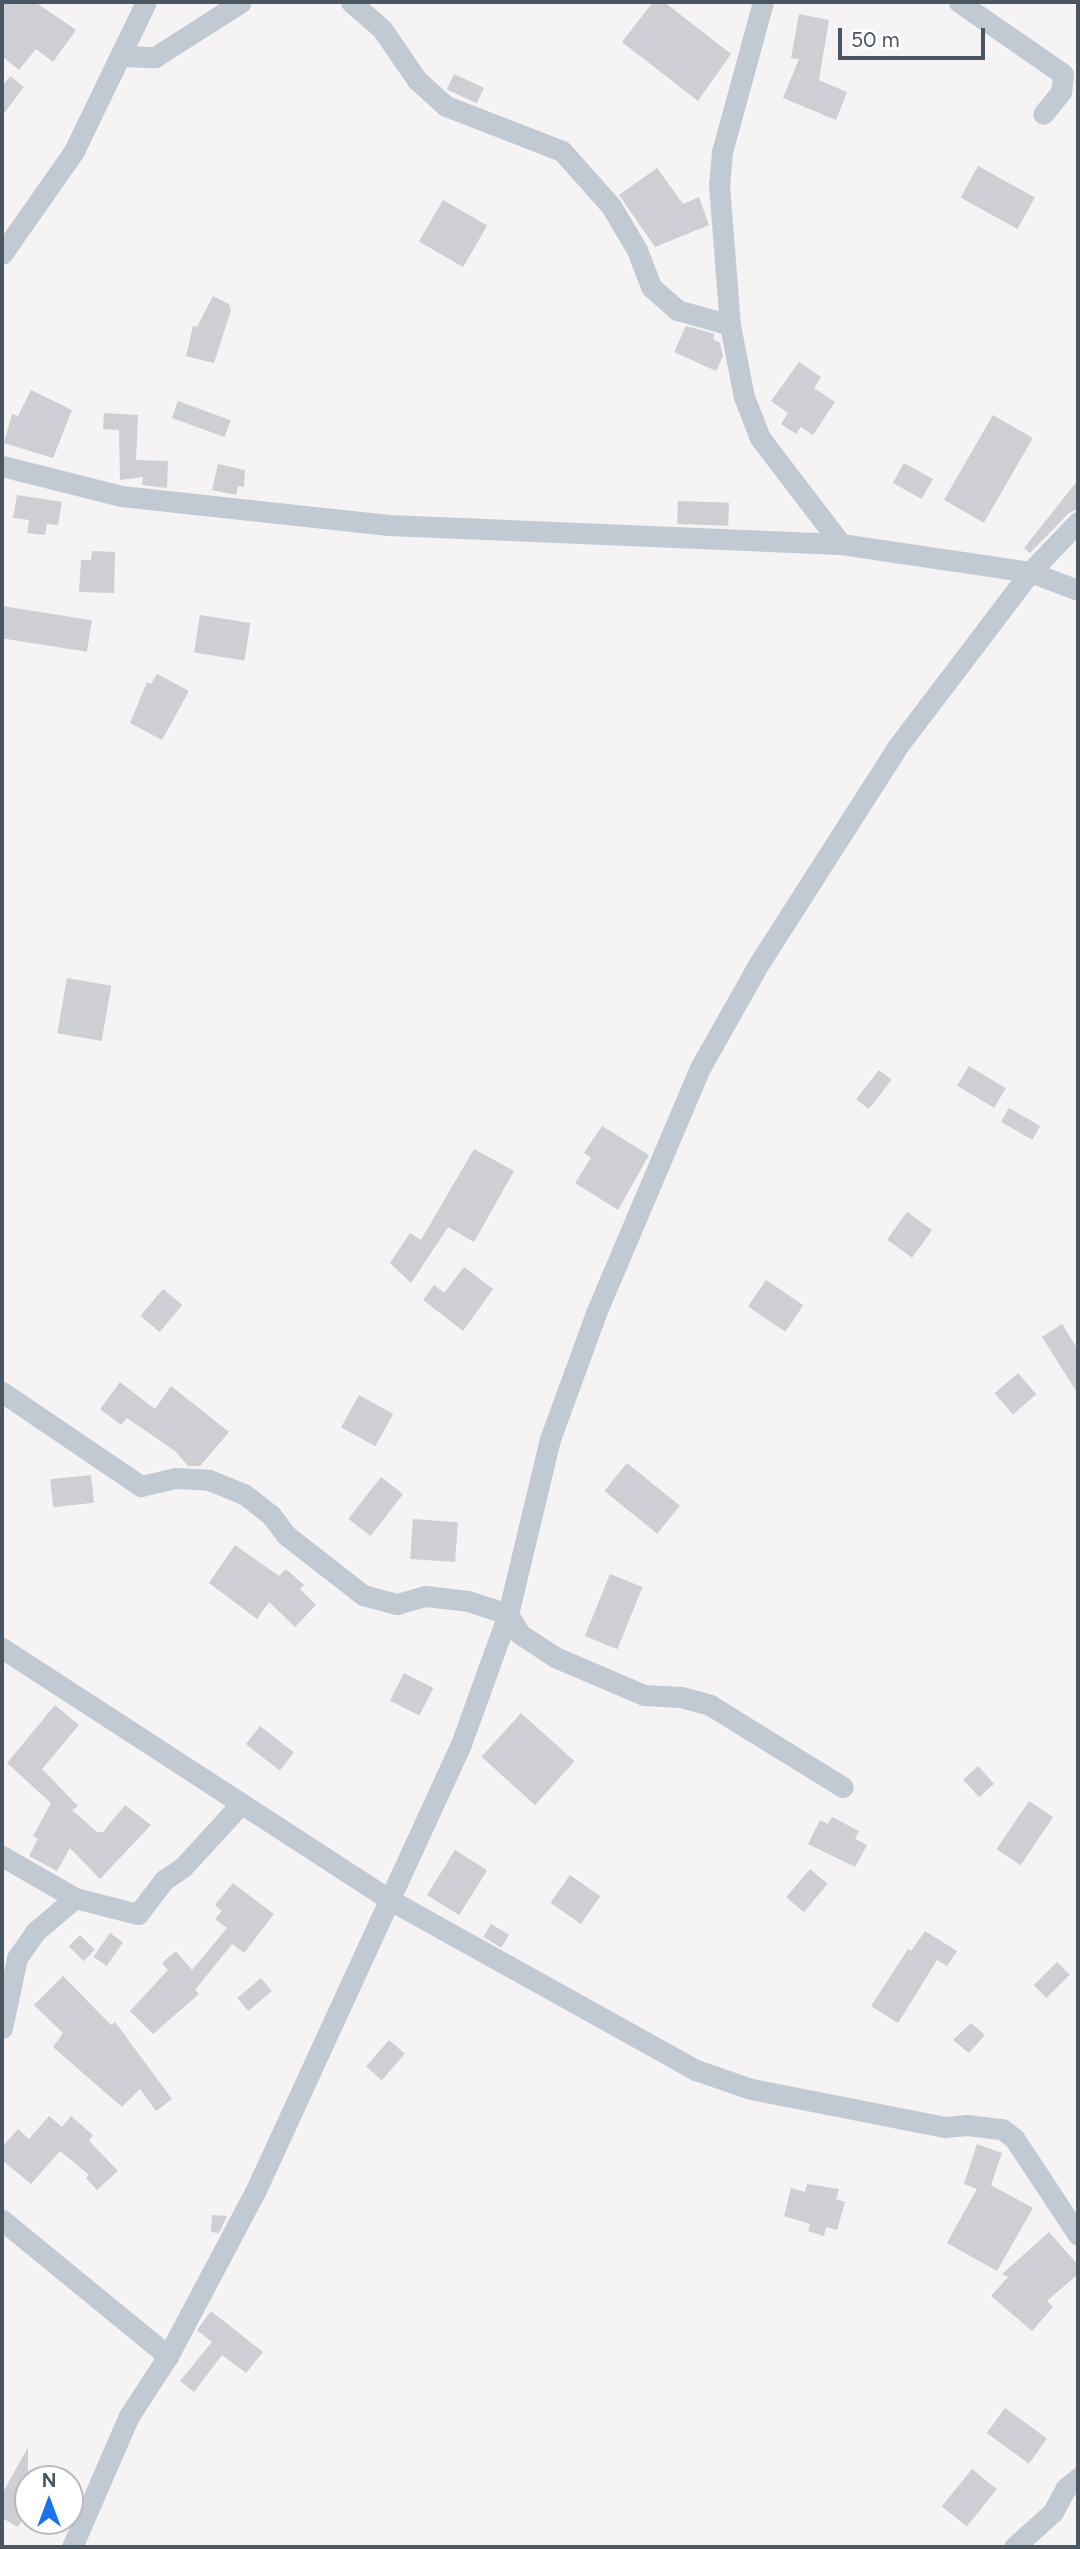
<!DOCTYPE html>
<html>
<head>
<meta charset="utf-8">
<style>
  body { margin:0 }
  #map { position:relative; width:1080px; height:2549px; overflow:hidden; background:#f5f3f3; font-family:Figtree,sans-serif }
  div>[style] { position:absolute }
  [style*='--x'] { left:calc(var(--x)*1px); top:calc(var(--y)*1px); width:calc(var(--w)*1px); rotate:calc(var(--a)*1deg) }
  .building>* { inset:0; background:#cdcfd5; transform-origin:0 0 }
  .street>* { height:21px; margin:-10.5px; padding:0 10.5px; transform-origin:10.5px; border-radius:10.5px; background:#c1cad2 }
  span { translate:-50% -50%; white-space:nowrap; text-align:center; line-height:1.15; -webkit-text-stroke:7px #fff; paint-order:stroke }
  .frame { position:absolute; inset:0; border:4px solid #4a5661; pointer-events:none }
  .north { position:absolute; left:14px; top:2465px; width:70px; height:70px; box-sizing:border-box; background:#fff; border:2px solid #b7bbc0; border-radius:50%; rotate:0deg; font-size:19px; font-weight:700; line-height:28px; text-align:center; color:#4a5661 }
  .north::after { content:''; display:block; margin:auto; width:24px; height:32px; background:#1a73e8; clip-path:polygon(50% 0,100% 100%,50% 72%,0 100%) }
  .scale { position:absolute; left:838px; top:28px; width:147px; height:32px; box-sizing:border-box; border:4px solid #4a5661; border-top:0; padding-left:9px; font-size:21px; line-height:24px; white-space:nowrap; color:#4a5661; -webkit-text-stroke:5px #fff; paint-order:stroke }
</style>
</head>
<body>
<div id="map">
  <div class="building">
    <i style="clip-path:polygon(2px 2px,35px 2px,76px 30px,53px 62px,36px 49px,19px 70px,2px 56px)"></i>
    <i style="clip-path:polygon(653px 2px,664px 2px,731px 54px,698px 101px,622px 42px)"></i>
    <i style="clip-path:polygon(799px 14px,829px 20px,819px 80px,847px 92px,836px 120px,783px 98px,799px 59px,791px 58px)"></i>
    <i style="left:454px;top:74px;width:33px;height:17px;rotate:25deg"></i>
    <i style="clip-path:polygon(10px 76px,24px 87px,2px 116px,2px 87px)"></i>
    <i style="left:978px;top:166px;width:65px;height:36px;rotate:29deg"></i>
    <i style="clip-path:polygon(657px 168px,683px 204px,699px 197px,709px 225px,655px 247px,619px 195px)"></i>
    <i style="left:443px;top:200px;width:51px;height:48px;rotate:30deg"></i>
    <i style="clip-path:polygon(213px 296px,229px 304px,231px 310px,214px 363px,186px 356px,193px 326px,197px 327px)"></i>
    <i style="clip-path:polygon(686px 326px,715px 334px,713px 339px,720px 343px,723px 356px,716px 371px,674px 352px)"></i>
    <i style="clip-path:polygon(799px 362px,821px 377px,814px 388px,835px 402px,813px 435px,801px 427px,796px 434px,781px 424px,788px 413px,771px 401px)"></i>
    <i style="clip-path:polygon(31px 390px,72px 410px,53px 458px,4px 443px,12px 414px,18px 416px)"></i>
    <i style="left:178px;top:401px;width:56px;height:18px;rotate:20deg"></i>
    <i style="clip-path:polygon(104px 413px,138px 415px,136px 460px,168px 461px,167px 488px,142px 485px,143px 477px,120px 480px,119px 430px,103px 429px)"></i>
    <i style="left:993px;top:415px;width:46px;height:98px;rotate:30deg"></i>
    <i style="left:904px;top:463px;width:33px;height:23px;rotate:29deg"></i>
    <i style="clip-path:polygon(218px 464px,245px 470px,244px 487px,238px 486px,236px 495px,212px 490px)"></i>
    <i style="clip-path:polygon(1078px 480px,1078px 509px,1069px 513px,1030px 553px,1024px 548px)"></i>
    <i style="clip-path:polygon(17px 495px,62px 502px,58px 525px,47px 524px,45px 535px,27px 533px,29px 520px,13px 518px)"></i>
    <i style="left:678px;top:501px;width:51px;height:23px;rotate:2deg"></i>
    <i style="clip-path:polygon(92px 551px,115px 552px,114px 593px,79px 592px,81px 560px,91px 560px)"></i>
    <i style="left:2px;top:606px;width:91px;height:32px;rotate:9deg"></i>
    <i style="left:200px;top:615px;width:51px;height:38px;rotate:9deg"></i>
    <i style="clip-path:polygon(157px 674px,189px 691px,162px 740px,130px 723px,147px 682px,151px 684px)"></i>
    <i style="left:67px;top:978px;width:45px;height:56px;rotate:10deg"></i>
    <i style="left:969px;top:1066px;width:43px;height:23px;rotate:31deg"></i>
    <i style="left:879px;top:1070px;width:16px;height:37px;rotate:38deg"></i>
    <i style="left:1009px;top:1108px;width:36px;height:16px;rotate:30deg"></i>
    <i style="clip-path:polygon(602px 1126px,649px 1155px,618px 1210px,575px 1183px,591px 1158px,584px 1153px)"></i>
    <i style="clip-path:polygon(474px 1149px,514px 1171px,474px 1242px,448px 1227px,411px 1283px,390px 1263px,410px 1233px,421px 1240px)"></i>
    <i style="left:907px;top:1212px;width:31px;height:34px;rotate:36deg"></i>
    <i style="clip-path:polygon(464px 1267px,493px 1289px,463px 1331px,423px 1300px,434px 1285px,444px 1293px)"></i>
    <i style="left:766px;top:1280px;width:45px;height:32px;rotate:34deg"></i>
    <i style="left:163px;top:1289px;width:25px;height:35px;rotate:40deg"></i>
    <i style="clip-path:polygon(1062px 1324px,1078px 1350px,1078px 1394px,1042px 1337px)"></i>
    <i style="left:1018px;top:1373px;width:28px;height:31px;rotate:49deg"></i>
    <i style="clip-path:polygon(120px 1382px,155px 1409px,171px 1386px,229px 1432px,200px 1466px,188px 1466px,175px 1451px,127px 1418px,121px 1425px,100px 1409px)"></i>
    <i style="left:359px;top:1395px;width:39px;height:37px;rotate:29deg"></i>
    <i style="left:627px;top:1463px;width:68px;height:36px;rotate:39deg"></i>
    <i style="left:91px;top:1475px;width:28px;height:41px;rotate:84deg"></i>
    <i style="left:381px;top:1477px;width:28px;height:53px;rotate:38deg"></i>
    <i style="left:413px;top:1519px;width:45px;height:40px;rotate:4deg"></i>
    <i style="clip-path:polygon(235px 1545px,279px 1576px,286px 1569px,304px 1585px,300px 1589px,316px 1605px,295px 1627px,269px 1602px,257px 1619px,209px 1583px)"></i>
    <i style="left:610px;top:1574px;width:35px;height:67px;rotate:22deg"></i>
    <i style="left:404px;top:1673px;width:33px;height:31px;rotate:27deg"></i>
    <i style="clip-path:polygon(55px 1705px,79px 1725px,42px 1769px,78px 1806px,72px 1810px,97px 1832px,103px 1832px,125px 1805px,151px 1825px,100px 1879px,70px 1848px,57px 1871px,29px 1856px,38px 1839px,33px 1836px,51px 1803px,7px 1763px)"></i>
    <i style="left:521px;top:1713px;width:72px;height:59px;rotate:42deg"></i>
    <i style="left:260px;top:1726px;width:43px;height:23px;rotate:38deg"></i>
    <i style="left:978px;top:1766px;width:24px;height:20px;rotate:48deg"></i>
    <i style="left:1029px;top:1801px;width:29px;height:58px;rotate:34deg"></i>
    <i style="clip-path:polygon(832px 1817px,859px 1831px,855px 1839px,867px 1845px,855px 1867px,808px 1844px,820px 1820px,828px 1824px)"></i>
    <i style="left:455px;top:1850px;width:38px;height:53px;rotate:32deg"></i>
    <i style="left:810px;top:1869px;width:23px;height:37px;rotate:40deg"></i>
    <i style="left:570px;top:1875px;width:37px;height:34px;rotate:35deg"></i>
    <i style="clip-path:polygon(233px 1883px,274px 1914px,244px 1953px,232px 1944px,195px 1990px,199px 1994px,153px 2034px,130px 2011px,168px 1970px,162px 1963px,176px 1951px,192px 1970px,227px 1928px,215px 1919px,222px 1911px,215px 1905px)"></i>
    <i style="left:491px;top:1924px;width:21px;height:15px;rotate:31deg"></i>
    <i style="clip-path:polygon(925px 1931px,957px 1951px,947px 1966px,937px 1960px,898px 2023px,871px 2006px,908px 1949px,911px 1951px)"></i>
    <i style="left:110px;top:1933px;width:16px;height:29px;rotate:35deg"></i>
    <i style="left:80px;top:1935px;width:21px;height:16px;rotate:45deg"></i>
    <i style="left:1057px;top:1962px;width:18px;height:33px;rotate:45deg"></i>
    <i style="clip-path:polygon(63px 1976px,111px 2025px,115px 2022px,172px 2099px,156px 2111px,140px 2089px,122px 2107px,53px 2047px,63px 2033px,34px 2005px)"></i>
    <i style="left:261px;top:1978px;width:17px;height:31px;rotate:50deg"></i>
    <i style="clip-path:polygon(971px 2023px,985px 2035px,969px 2053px,953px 2040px)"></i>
    <i style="left:389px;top:2040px;width:21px;height:35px;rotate:41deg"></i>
    <i style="clip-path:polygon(49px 2116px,62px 2127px,71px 2116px,93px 2135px,89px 2141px,118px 2171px,97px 2190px,86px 2178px,89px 2175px,60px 2151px,31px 2184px,2px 2160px,2px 2147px,18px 2129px,29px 2139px)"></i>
    <i style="clip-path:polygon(977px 2144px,1002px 2153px,991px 2185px,1033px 2208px,997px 2271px,947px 2243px,977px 2189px,964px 2184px)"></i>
    <i style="clip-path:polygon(807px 2184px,839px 2189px,836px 2199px,845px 2202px,837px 2230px,826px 2227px,824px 2236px,808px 2231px,810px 2224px,784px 2216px,791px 2188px,805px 2192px)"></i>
    <i style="clip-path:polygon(212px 2215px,227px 2216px,219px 2233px,211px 2232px)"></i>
    <i style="clip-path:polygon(1049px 2232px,1078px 2265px,1078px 2274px,1047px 2301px,1053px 2307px,1032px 2331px,991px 2296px,1008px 2277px,1002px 2274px)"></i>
    <i style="clip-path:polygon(211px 2311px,263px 2352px,246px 2373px,222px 2355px,194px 2392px,180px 2381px,212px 2342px,197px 2330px)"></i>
    <i style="left:1005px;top:2408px;width:52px;height:31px;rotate:36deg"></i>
    <i style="clip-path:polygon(28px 2447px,28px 2521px,23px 2518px,18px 2527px,2px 2518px,2px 2494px)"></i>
    <i style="left:972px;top:2469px;width:32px;height:48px;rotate:39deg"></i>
  </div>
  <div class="street">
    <i style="--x:351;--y:2;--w:41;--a:41.1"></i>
    <i style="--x:382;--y:29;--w:62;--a:55.5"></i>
    <i style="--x:417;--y:80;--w:39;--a:42"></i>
    <i style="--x:446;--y:106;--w:124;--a:21.2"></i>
    <i style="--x:562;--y:151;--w:74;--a:48.3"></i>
    <i style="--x:611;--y:206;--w:51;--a:59.4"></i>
    <i style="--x:637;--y:250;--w:40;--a:69"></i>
    <i style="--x:651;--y:287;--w:35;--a:41"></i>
    <i style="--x:677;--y:310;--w:55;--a:15.8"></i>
    <i style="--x:763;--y:2;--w:156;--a:105.3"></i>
    <i style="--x:722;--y:152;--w:33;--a:95"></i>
    <i style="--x:719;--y:185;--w:140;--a:85.5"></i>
    <i style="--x:730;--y:325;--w:73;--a:79"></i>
    <i style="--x:744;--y:397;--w:44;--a:68.7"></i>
    <i style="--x:760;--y:438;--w:133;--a:52.6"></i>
    <i style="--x:959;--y:2;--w:126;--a:34.7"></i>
    <i style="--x:1063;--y:74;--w:18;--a:96"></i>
    <i style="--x:1061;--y:92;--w:28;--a:129"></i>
    <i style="--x:120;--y:56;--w:35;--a:2"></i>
    <i style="--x:155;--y:57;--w:102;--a:-32.6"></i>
    <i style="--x:2;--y:254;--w:126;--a:-55"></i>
    <i style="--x:74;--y:151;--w:165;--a:-64.2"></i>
    <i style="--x:2;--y:466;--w:123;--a:14.1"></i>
    <i style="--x:121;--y:496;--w:269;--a:6.2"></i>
    <i style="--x:388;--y:525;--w:453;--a:2.4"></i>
    <i style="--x:841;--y:544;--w:191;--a:8.4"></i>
    <i style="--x:1030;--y:572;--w:51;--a:20.6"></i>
    <i style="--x:2;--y:1392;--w:168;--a:34.1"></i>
    <i style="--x:141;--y:1486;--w:35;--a:-13"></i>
    <i style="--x:175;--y:1478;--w:34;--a:3"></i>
    <i style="--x:209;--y:1480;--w:38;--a:22"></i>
    <i style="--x:244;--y:1494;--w:34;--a:38"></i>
    <i style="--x:271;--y:1515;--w:25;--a:53"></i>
    <i style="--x:286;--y:1535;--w:98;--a:37.9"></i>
    <i style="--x:363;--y:1595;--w:35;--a:15"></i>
    <i style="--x:397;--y:1604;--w:29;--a:-16"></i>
    <i style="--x:425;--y:1596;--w:43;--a:6.6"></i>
    <i style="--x:468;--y:1601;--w:42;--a:18"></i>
    <i style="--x:508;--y:1614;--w:23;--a:59"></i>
    <i style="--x:520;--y:1634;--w:42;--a:33.3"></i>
    <i style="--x:555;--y:1657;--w:97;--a:23.1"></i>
    <i style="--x:644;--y:1695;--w:37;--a:3"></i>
    <i style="--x:681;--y:1697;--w:30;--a:15"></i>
    <i style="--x:710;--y:1705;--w:156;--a:31.7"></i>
    <i style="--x:2;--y:1648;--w:465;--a:33"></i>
    <i style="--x:392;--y:1901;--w:348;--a:29.1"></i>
    <i style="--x:696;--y:2070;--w:58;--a:19.1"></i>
    <i style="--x:751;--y:2089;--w:198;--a:11.1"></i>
    <i style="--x:945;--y:2127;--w:22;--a:-5"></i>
    <i style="--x:967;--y:2125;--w:35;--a:7"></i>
    <i style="--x:1002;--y:2129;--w:15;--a:37"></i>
    <i style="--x:1014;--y:2138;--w:116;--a:56.6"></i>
    <i style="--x:2;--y:1856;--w:84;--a:29.9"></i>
    <i style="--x:75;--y:1898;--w:65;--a:14.3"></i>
    <i style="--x:138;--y:1914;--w:43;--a:-52.6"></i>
    <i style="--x:164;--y:1880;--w:23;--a:-34"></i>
    <i style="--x:183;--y:1867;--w:86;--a:-47.4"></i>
    <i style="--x:2;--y:2028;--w:72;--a:-77.9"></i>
    <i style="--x:17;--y:1958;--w:32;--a:-55"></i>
    <i style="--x:35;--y:1932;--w:52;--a:-40.4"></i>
    <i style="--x:2;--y:2220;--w:215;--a:39.3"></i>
    <i style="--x:72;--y:2547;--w:143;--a:-66.5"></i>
    <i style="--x:129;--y:2416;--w:72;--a:-57"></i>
    <i style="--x:168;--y:2356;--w:186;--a:-62.1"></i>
    <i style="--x:255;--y:2192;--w:493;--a:-65.3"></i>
    <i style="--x:461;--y:1744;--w:138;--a:-70.1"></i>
    <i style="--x:508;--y:1614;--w:180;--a:-76.5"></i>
    <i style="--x:550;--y:1439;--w:134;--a:-69.9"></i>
    <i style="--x:596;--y:1313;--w:266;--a:-67"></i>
    <i style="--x:700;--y:1068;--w:118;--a:-60.6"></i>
    <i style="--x:758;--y:965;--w:260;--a:-57.4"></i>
    <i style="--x:898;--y:746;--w:218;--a:-52.8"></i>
    <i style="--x:1030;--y:572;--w:69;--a:-46.2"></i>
    <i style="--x:1014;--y:2547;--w:52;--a:-41.9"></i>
    <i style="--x:1053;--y:2512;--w:27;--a:-62"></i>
    <i style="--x:1066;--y:2488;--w:16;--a:-40"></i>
  </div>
  <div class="frame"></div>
  <div class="north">N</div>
  <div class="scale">50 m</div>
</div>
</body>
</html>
